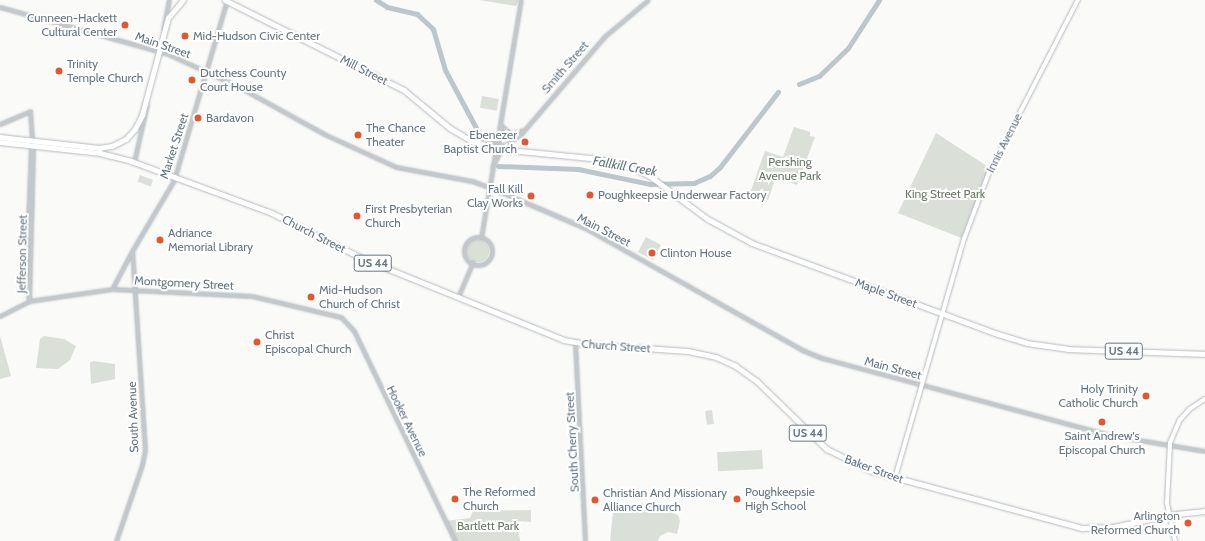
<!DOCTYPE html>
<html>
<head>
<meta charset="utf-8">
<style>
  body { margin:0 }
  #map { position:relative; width:1205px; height:541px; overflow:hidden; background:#fafaf8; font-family:Cabin,sans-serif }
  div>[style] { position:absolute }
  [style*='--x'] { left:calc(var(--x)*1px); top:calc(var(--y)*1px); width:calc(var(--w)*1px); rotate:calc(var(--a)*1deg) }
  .green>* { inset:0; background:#dadfd7; transform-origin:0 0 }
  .round { border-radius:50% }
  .river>* { height:5px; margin:-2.5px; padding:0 2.5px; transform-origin:2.5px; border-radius:2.5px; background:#bbc7cb }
  .roads { filter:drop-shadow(0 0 1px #b5babe) drop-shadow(0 0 1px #b5babe) }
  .minor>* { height:3px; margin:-1.5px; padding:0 1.5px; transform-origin:1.5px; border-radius:1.5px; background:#c3c8cc }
  .minor>.ring { margin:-1.5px; padding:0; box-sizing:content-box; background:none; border:3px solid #c3c8cc; border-radius:50% }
  .major>* { height:3.5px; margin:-1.75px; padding:0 1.75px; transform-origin:1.75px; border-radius:1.75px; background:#fff }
  .highway>* { height:4.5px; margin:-2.25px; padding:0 2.25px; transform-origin:2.25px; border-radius:2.25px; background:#fff }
  .dots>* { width:11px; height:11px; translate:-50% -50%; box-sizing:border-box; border:2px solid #fff; border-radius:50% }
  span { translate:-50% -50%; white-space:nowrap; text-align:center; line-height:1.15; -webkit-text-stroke:4px #fff; paint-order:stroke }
  .shield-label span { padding:1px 3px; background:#fff; border:1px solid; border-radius:3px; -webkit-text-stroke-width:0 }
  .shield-label { font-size:11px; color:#657683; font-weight:700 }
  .poi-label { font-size:12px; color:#657683 }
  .right { translate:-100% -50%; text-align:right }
  .left { translate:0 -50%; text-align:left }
  .street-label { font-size:12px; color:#657683 }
  .park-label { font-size:12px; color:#687a64 }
  .water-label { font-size:13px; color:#60757c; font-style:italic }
</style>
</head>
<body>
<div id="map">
  <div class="green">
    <i style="clip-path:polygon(479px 0,519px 0,516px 6px)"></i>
    <i style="left:482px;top:96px;width:17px;height:12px;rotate:10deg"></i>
    <i style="clip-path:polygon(794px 127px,810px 132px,810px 136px,815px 137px,797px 185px,776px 177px,768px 200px,750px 193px,765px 151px,783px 157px)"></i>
    <i style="clip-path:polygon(936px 133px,990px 168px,964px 239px,898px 213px)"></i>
    <i style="left:140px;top:175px;width:14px;height:7px;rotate:21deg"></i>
    <i style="left:646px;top:237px;width:17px;height:17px;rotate:28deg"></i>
    <i class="round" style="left:467px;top:240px;width:22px;height:22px"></i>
    <i style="clip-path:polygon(0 336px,11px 376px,0 379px)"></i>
    <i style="clip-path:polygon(44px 336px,64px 339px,76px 346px,70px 360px,58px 369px,36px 368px,40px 339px)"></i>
    <i style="clip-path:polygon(93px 361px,115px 364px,115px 379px,91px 384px,90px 363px)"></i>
    <i style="left:712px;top:410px;width:14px;height:7px;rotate:82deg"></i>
    <i style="left:762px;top:450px;width:19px;height:45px;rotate:87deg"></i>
    <i style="clip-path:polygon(614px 502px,639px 509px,641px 503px,678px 515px,680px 521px,677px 534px,668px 532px,660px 536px,658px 541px,610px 541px)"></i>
    <i style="clip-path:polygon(531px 510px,531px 522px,517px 521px,520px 541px,455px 541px,445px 521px,470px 518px,473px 511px)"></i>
  </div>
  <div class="river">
    <i style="--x:376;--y:0;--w:13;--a:32"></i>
    <i style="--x:387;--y:7;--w:31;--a:13"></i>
    <i style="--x:417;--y:14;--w:22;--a:43"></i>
    <i style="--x:433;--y:29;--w:43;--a:73.7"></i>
    <i style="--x:445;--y:70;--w:78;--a:61.8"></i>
    <i style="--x:799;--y:84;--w:22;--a:-22"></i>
    <i style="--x:819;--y:76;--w:40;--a:-44"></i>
    <i style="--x:848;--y:48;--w:57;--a:-57.1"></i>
    <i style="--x:498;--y:166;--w:80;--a:2.1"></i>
    <i style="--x:578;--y:169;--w:74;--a:11.8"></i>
    <i style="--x:650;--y:184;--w:44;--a:-1.3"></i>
    <i style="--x:694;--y:183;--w:17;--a:-24"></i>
    <i style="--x:710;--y:176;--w:13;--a:-42"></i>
    <i style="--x:720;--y:167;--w:95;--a:-52.3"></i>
  </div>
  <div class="roads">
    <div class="minor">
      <i style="--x:0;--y:7;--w:174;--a:15.6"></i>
      <i style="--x:168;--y:54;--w:78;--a:24.9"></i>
      <i style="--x:239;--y:87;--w:97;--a:28.9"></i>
      <i style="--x:324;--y:134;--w:79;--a:24.6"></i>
      <i style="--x:396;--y:167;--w:77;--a:10.4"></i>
      <i style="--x:472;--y:181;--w:23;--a:20"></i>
      <i style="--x:494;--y:189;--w:99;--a:23.2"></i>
      <i style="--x:585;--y:228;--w:249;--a:29.3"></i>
      <i style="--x:802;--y:350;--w:22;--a:22"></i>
      <i style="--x:822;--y:358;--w:297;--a:15"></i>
      <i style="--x:1109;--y:435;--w:97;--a:9.5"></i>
      <i style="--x:163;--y:30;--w:31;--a:-79"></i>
      <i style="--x:0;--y:124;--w:33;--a:-23"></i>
      <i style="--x:30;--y:111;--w:39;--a:86"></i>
      <i style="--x:33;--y:150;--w:151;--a:91.5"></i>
      <i style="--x:502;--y:126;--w:12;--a:42"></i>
      <i style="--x:511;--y:134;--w:13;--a:-18"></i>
      <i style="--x:512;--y:140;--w:5;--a:112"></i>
      <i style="--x:510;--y:145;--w:6;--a:59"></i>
      <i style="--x:487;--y:143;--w:6;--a:0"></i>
      <i style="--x:493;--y:143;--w:6;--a:-45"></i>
      <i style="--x:500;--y:149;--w:26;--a:-36"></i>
      <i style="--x:521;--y:134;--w:128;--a:-49.4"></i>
      <i style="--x:604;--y:37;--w:57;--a:-40.1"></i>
      <i style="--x:134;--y:162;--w:59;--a:-77.4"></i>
      <i style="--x:492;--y:167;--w:18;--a:-63"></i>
      <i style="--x:500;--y:151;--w:26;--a:-88"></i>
      <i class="ring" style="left:464px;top:237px;width:25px;height:25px"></i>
      <i style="--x:481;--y:238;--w:241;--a:-80.5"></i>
      <i style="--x:112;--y:289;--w:43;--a:-62.2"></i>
      <i style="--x:458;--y:297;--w:38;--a:-67"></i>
      <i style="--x:29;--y:301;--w:25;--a:-97"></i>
      <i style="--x:26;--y:276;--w:130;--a:-87.8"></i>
      <i style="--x:0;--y:316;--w:33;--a:-27"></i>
      <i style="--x:29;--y:301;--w:84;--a:-8.2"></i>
      <i style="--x:112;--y:289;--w:140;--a:2.9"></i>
      <i style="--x:252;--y:296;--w:91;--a:13.3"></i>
      <i style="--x:341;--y:317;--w:19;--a:47"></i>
      <i style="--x:354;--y:331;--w:233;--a:64.3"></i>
      <i style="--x:575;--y:343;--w:198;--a:87.1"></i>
      <i style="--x:116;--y:541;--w:80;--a:-71.1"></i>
      <i style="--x:142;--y:465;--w:15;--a:-79"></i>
      <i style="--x:145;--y:450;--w:199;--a:-93.7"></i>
      <i style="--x:132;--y:251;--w:82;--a:-59.4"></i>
      <i style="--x:174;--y:180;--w:188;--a:-73.6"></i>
    </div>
    <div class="major">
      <i style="--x:895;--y:478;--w:249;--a:-73.9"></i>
      <i style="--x:964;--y:239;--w:68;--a:-69.4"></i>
      <i style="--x:988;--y:175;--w:197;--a:-62.8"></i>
      <i style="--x:1175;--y:541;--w:39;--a:-102"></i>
      <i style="--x:1167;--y:503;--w:60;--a:-87.1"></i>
      <i style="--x:1170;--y:443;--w:25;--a:-67"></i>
      <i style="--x:1180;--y:420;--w:15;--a:-48"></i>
      <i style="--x:1190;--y:409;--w:18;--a:-34"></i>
    </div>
    <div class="highway">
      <i style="--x:225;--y:0;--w:200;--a:26.7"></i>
      <i style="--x:404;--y:90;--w:60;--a:39.6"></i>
      <i style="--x:450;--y:128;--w:26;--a:31"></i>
      <i style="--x:472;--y:141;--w:29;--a:16"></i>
      <i style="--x:500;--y:149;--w:100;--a:5.7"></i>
      <i style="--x:600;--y:159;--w:28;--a:15"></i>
      <i style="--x:627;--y:166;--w:25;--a:23"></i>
      <i style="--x:650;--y:176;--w:72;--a:36.6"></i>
      <i style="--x:708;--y:219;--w:50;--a:28.6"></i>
      <i style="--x:752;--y:243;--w:262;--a:20.3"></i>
      <i style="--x:998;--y:334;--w:30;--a:17"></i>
      <i style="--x:1027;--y:343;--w:42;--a:8.1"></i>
      <i style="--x:1069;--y:349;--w:136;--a:2.1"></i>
      <i style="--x:0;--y:137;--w:100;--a:6.3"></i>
      <i style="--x:99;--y:148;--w:13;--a:-9"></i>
      <i style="--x:112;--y:146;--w:16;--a:-27"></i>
      <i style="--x:126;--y:139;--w:13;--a:-48"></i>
      <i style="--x:135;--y:129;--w:16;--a:-63"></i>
      <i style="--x:142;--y:115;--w:100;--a:-75"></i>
      <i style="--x:168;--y:18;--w:23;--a:-50"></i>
      <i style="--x:0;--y:142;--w:101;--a:6.3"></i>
      <i style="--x:100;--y:153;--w:32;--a:14"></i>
      <i style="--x:131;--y:161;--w:150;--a:20.2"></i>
      <i style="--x:272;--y:213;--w:103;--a:26.6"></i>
      <i style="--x:364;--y:259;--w:216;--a:22"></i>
      <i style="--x:564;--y:340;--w:22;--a:10"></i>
      <i style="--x:586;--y:344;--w:102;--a:3.9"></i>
      <i style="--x:688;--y:351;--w:29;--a:12"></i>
      <i style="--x:716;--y:357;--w:22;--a:24"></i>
      <i style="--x:736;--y:366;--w:26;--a:36"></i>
      <i style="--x:757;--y:381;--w:98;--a:44.2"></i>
      <i style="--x:827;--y:449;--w:50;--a:26.1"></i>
      <i style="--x:872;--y:471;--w:218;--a:15.2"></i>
      <i style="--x:1082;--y:528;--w:31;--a:-2"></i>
      <i style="--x:1113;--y:527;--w:64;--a:-11.7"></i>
      <i style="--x:1176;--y:514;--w:29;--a:-6"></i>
    </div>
  </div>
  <div class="dots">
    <i style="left:125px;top:25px;background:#e4572e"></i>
    <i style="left:185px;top:36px;background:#e4572e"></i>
    <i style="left:59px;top:71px;background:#e4572e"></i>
    <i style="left:192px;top:80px;background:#e4572e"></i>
    <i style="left:198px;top:118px;background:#e4572e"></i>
    <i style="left:358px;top:135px;background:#e4572e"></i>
    <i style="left:525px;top:142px;background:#e4572e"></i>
    <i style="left:590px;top:195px;background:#e4572e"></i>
    <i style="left:531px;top:196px;background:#e4572e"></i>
    <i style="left:357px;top:216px;background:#e4572e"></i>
    <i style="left:160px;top:240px;background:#e4572e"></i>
    <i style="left:652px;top:253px;background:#e4572e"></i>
    <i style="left:311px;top:297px;background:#e4572e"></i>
    <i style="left:257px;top:342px;background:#e4572e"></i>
    <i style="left:1146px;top:396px;background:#e4572e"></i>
    <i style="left:1102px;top:422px;background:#e4572e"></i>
    <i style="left:455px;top:499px;background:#e4572e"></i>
    <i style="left:737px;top:499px;background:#e4572e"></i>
    <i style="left:595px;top:500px;background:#e4572e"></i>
    <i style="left:1188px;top:523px;background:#e4572e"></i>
  </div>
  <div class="shield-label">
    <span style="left:373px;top:263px">US 44</span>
    <span style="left:1124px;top:351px">US 44</span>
    <span style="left:808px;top:433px">US 44</span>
  </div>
  <div class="poi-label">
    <span class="right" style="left:117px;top:25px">Cunneen-Hackett<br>Cultural Center</span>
    <span class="left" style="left:193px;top:36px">Mid-Hudson Civic Center</span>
    <span class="left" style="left:67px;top:71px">Trinity<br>Temple Church</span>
    <span class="left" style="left:200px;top:80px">Dutchess County<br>Court House</span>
    <span class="left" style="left:206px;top:118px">Bardavon</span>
    <span class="left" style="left:366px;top:135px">The Chance<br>Theater</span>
    <span class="right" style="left:517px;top:142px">Ebenezer<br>Baptist Church</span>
    <span class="right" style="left:523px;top:196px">Fall Kill<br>Clay Works</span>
    <span class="left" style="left:598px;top:195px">Poughkeepsie Underwear Factory</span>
    <span class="left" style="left:365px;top:216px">First Presbyterian<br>Church</span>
    <span class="left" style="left:168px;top:240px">Adriance<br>Memorial Library</span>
    <span class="left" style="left:660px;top:253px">Clinton House</span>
    <span class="left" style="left:319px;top:297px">Mid-Hudson<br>Church of Christ</span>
    <span class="left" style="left:265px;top:342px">Christ<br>Episcopal Church</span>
    <span class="right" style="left:1138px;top:396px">Holy Trinity<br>Catholic Church</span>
    <span style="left:1102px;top:443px">Saint Andrew's<br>Episcopal Church</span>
    <span class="left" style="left:463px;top:499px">The Reformed<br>Church</span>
    <span class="left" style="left:745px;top:499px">Poughkeepsie<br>High School</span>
    <span class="left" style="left:603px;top:500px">Christian And Missionary<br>Alliance Church</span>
    <span class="right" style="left:1180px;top:523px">Arlington<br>Reformed Church</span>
  </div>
  <div class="street-label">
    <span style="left:163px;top:45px;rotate:19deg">Main Street</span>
    <span style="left:565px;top:67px;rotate:-49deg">Smith Street</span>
    <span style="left:364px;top:70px;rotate:27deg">Mill Street</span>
    <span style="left:1004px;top:143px;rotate:-63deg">Innis Avenue</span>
    <span style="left:174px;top:146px;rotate:-72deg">Market Street</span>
    <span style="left:604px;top:230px;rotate:27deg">Main Street</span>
    <span style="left:314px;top:234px;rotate:27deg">Church Street</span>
    <span style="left:22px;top:254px;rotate:-89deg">Jefferson Street</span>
    <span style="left:184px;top:283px;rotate:3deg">Montgomery Street</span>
    <span style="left:886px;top:293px;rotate:20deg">Maple Street</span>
    <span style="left:616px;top:346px;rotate:4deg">Church Street</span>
    <span style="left:893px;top:368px;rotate:15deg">Main Street</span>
    <span style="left:133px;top:417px;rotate:-92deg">South Avenue</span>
    <span style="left:407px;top:421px;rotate:64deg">Hooker Avenue</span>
    <span style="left:572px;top:442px;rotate:-93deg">South Cherry Street</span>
    <span style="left:874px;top:469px;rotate:20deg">Baker Street</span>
  </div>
  <div class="park-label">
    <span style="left:790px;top:169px">Pershing<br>Avenue Park</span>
    <span style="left:945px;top:194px">King Street Park</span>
    <span style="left:488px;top:526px">Bartlett Park</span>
  </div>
  <div class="water-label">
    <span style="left:625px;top:166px;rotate:10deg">Fallkill Creek</span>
  </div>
</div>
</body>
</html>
